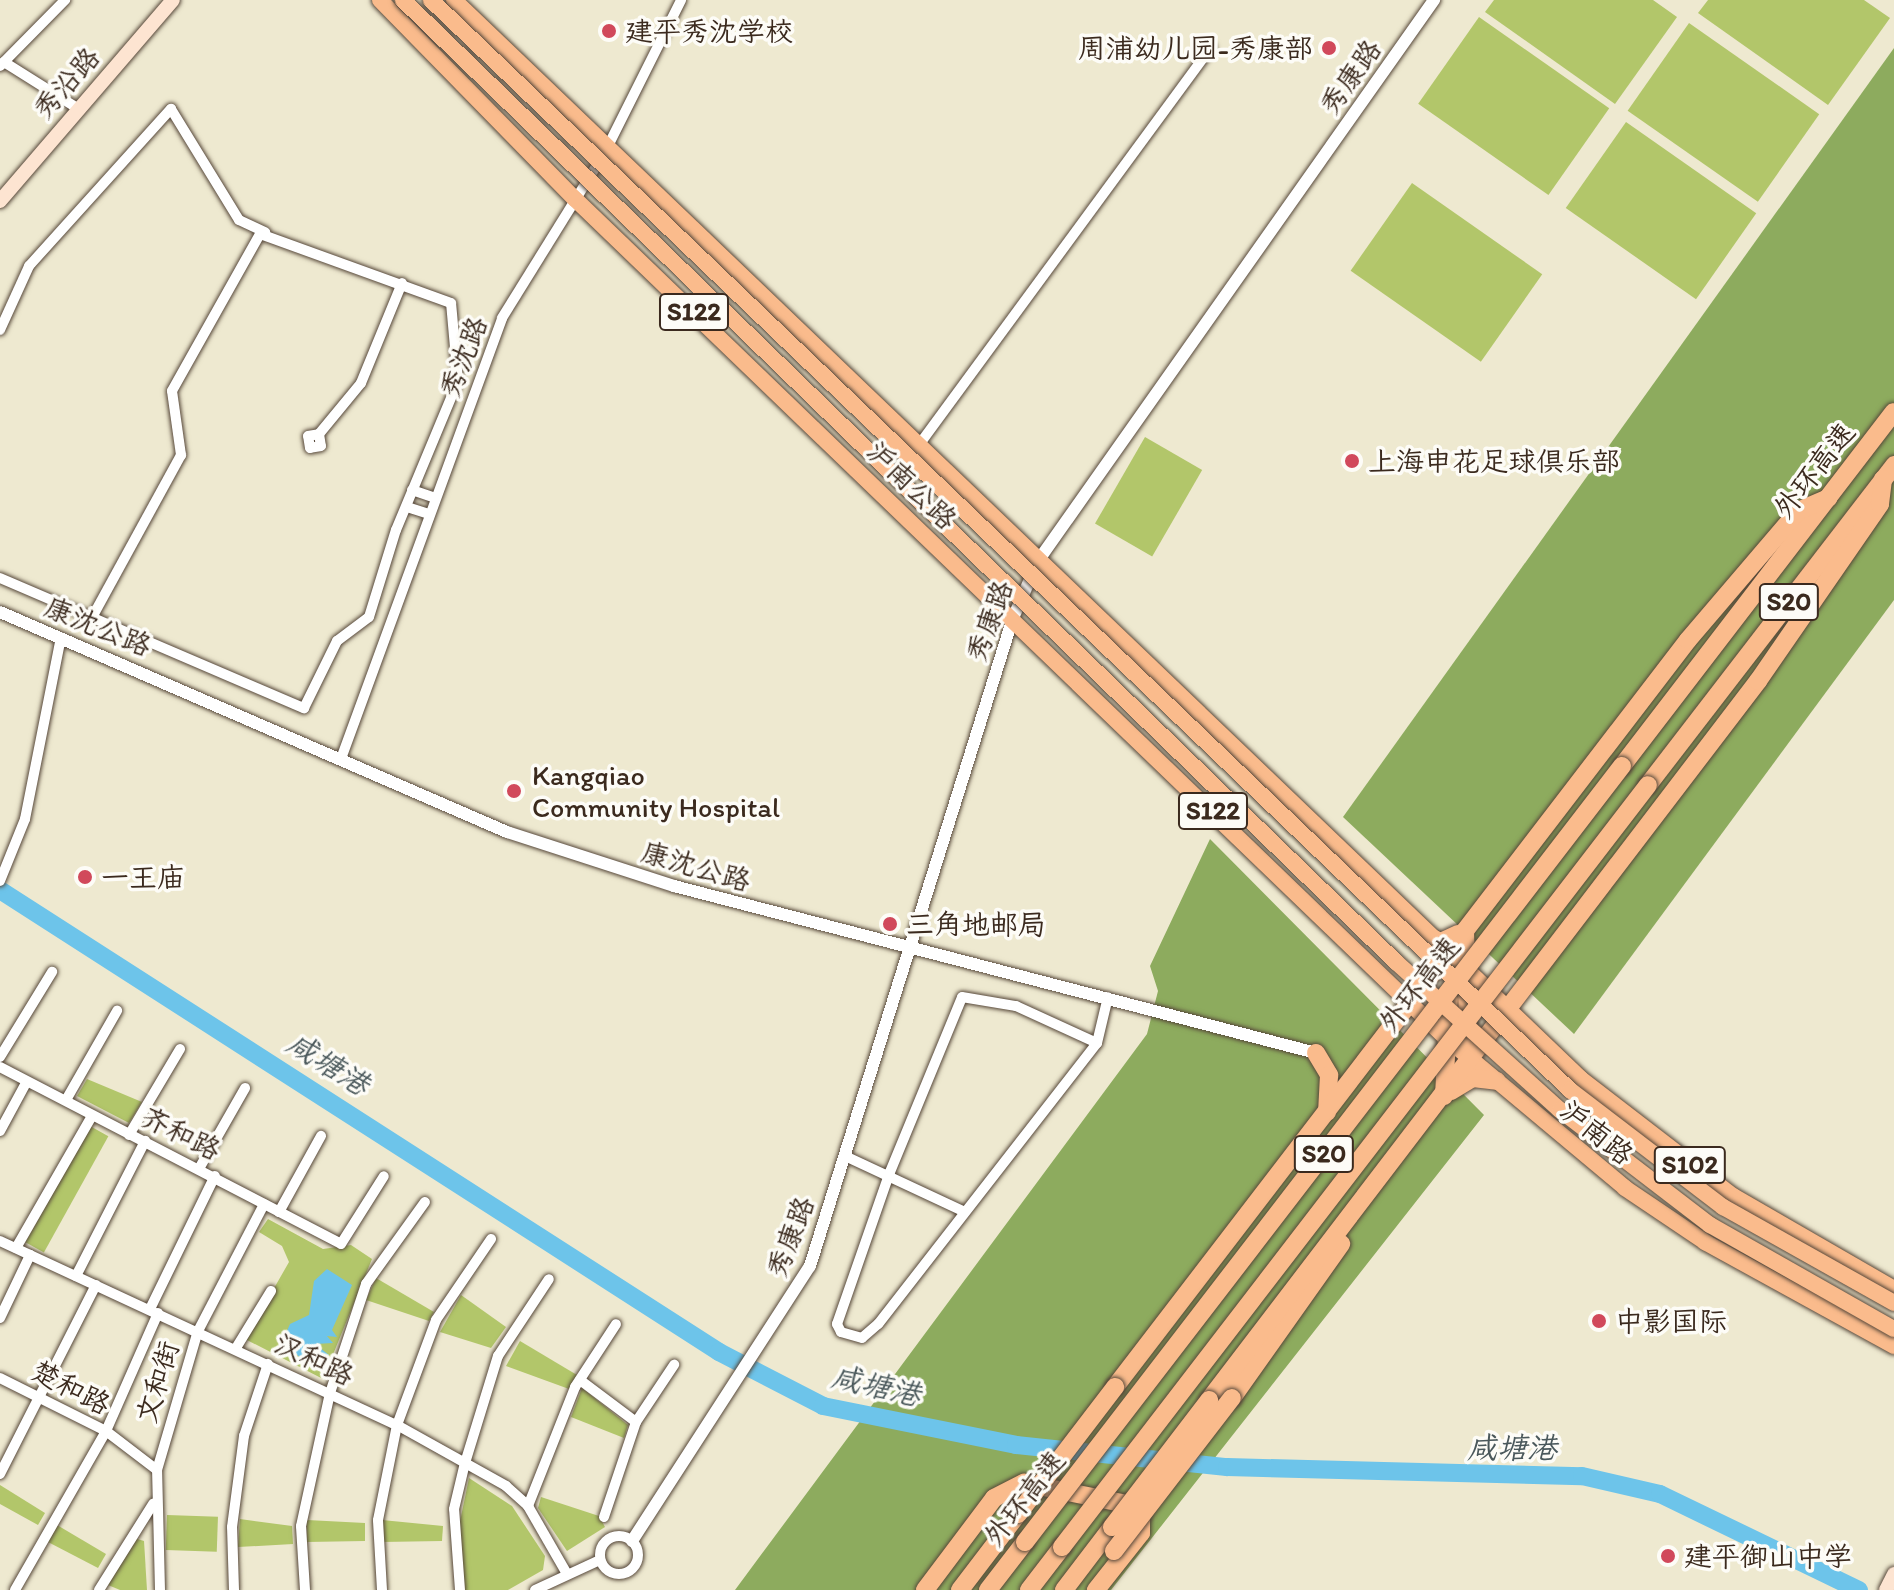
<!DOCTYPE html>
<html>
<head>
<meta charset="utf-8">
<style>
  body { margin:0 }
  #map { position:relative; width:1894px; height:1590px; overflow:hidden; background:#eee9d0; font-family:Itim,"LXGW WenKai TC",sans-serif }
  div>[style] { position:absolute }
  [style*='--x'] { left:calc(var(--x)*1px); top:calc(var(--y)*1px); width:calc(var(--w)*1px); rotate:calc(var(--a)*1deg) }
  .green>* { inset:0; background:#b2c66a; transform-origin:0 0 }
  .forest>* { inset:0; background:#8dab5e }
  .water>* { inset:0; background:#6dc4ea }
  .river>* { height:18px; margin:-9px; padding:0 9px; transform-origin:9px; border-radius:9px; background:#6dc4ea }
  .roads { filter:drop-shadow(0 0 2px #564739) drop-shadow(0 0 2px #564739) }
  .minor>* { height:10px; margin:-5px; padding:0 5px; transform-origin:5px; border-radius:5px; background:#fff }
  .minor>.ring { margin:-5px; padding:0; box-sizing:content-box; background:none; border:10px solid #fff; border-radius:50% }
  .tertiary>* { height:12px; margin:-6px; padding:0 6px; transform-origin:6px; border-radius:6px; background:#fff }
  .secondary>* { height:14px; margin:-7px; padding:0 7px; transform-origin:7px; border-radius:7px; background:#fde4d1 }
  .primary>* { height:16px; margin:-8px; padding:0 8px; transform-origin:8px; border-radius:8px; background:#fabb8c }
  .motorway>* { height:18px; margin:-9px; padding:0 9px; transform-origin:9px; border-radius:9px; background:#fabb8c }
  .bridges { filter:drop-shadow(0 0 2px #564739) drop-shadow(0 0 2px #564739) }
  .primary-bridge>* { height:16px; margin:-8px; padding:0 8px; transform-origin:8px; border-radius:8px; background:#fabb8c }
  .motorway-bridge>* { height:18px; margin:-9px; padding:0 9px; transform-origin:9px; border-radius:9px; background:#fabb8c }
  .dots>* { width:22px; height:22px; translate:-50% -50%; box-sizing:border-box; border:4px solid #fdfcf7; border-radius:50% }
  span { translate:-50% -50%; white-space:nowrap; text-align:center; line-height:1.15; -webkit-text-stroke:7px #fdfcf7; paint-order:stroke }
  .shield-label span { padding:2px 6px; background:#fdfcf7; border:2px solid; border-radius:6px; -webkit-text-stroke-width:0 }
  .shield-label { font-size:26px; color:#3b2a1e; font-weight:700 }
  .poi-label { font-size:28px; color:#3b2a1e }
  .left { translate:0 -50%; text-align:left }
  .right { translate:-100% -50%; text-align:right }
  .street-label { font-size:28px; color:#3b2a1e }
  .water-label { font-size:30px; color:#4a585b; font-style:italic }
</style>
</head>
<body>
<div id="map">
  <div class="green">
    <i style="clip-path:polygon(1494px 0,1653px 0,1677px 17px,1615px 104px,1485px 12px)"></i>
    <i style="clip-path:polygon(1708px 0,1864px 0,1890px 18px,1828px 105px,1698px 13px)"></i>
    <i style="left:1479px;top:17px;width:159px;height:106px;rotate:35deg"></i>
    <i style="left:1689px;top:23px;width:159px;height:107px;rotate:35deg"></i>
    <i style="left:1626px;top:122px;width:159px;height:105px;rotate:35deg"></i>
    <i style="left:1412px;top:183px;width:159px;height:107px;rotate:35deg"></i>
    <i style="left:1145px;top:437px;width:66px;height:100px;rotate:30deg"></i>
    <i style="clip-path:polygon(87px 1079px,142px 1102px,129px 1123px,77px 1096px)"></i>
    <i style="left:90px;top:1126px;width:21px;height:133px;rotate:29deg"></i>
    <i style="clip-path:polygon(268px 1219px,323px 1249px,351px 1245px,372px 1259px,323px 1379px,245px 1339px,289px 1262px,282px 1246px,259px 1232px)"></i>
    <i style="clip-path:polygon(376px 1278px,434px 1312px,429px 1321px,366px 1300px)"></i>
    <i style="clip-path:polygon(461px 1295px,506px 1327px,491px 1348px,440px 1332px)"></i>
    <i style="clip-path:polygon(520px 1341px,577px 1375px,569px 1389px,506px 1366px)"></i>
    <i style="clip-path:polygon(582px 1388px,628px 1425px,624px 1438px,571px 1417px)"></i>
    <i style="clip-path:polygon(469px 1478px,512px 1506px,545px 1556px,543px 1570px,508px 1590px,465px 1590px,458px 1531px)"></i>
    <i style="clip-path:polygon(0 1485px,45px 1513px,38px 1525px,0 1504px)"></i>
    <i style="clip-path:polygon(541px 1497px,599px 1516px,605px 1527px,567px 1551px,538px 1508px)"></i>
    <i style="left:167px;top:1515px;width:51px;height:35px;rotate:2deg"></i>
    <i style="clip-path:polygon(240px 1519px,292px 1526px,293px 1544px,238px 1547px)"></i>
    <i style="clip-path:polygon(307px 1520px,365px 1523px,365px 1541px,307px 1542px)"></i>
    <i style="clip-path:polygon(382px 1520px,443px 1526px,442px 1541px,382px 1542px)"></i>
    <i style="clip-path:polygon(57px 1525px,106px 1554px,98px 1568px,48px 1542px)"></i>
    <i style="clip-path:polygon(134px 1538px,144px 1541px,147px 1590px,120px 1590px,108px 1585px)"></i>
  </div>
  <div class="forest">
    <i style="clip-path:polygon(1894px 48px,1894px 600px,1574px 1034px,1343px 817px)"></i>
    <i style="clip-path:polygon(1210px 839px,1484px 1115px,1111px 1590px,735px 1590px,1147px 1034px,1158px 991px,1150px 966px)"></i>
  </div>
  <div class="water">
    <i style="clip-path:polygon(327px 1269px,352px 1285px,332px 1330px,337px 1337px,327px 1336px,333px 1343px,315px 1344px,329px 1355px,310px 1354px,309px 1365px,282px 1342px,290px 1324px,309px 1315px,314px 1281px)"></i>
  </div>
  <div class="river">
    <i style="--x:0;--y:890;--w:855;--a:32.72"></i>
    <i style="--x:719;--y:1352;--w:117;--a:27.4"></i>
    <i style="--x:823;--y:1406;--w:197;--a:11.4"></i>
    <i style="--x:1016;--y:1445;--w:212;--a:6"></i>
    <i style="--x:1227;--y:1467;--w:355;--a:1.5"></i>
    <i style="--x:1582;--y:1476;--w:80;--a:13"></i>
    <i style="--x:1660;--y:1494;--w:221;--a:25.8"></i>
  </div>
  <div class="roads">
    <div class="minor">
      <i style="--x:4;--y:62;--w:86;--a:32.2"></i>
      <i style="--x:0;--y:66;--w:93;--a:-45.4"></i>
      <i style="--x:0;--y:330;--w:70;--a:-65.6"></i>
      <i style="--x:29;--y:266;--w:212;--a:-47.9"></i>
      <i style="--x:171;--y:109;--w:130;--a:58.5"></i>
      <i style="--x:239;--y:220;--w:29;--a:25"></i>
      <i style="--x:319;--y:434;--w:12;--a:81"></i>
      <i style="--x:321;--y:446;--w:11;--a:170"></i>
      <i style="--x:310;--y:448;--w:12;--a:-99"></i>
      <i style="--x:308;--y:436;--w:11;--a:-10"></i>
      <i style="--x:319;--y:434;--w:66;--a:-50.5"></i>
      <i style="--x:361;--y:383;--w:108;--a:-67.7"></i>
      <i style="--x:916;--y:449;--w:498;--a:-53.7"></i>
      <i style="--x:412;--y:490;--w:24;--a:19"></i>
      <i style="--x:407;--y:507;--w:23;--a:18"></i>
      <i style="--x:0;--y:578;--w:331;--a:23.2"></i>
      <i style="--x:304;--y:708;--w:75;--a:-63.8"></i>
      <i style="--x:337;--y:641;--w:40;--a:-37"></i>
      <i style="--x:369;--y:617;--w:91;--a:-72.8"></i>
      <i style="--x:396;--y:530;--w:161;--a:-67.4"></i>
      <i style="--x:458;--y:381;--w:78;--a:-95.1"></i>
      <i style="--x:451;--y:303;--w:203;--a:-160.1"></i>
      <i style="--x:260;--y:234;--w:180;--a:119.3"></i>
      <i style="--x:172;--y:391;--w:65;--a:82"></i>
      <i style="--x:181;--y:455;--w:183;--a:118.7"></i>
      <i style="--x:342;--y:756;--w:466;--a:-69.9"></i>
      <i style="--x:502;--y:318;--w:195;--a:-58.2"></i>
      <i style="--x:605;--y:152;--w:170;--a:-63.4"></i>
      <i style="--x:0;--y:881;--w:67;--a:-68"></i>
      <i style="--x:25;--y:819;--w:185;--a:-78.8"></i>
      <i style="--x:1097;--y:1043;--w:356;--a:127.9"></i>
      <i style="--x:878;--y:1324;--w:21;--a:139"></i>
      <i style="--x:862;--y:1338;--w:22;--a:-164"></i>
      <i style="--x:841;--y:1332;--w:9;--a:-117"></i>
      <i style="--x:837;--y:1324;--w:161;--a:-70.8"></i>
      <i style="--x:890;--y:1172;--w:189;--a:-67.6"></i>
      <i style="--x:962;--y:997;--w:55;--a:9.5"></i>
      <i style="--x:1016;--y:1006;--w:89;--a:24.6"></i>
      <i style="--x:1097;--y:1043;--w:47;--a:-76.6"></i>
      <i style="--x:0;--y:1057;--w:100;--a:-58.5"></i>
      <i style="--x:0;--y:1067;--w:384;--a:27.4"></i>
      <i style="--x:341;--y:1244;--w:80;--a:-57.7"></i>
      <i style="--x:66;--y:1100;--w:103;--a:-60.2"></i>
      <i style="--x:0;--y:1131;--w:55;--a:-61.6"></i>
      <i style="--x:129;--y:1135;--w:100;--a:-59.3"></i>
      <i style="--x:845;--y:1156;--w:130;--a:25"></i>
      <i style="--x:200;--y:1167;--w:91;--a:-60.3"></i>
      <i style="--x:279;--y:1212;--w:87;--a:-61.1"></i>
      <i style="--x:0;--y:1241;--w:438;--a:24.9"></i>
      <i style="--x:397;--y:1425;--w:125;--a:29.2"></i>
      <i style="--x:506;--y:1486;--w:30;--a:42"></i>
      <i style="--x:528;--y:1506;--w:76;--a:60.1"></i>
      <i style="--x:16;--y:1248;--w:152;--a:-60.1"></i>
      <i style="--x:76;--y:1276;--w:152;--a:-62.9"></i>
      <i style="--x:150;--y:1309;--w:148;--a:-64"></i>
      <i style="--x:0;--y:1318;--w:70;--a:-64.5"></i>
      <i style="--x:236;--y:1348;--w:67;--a:-58.4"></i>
      <i style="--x:0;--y:1378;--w:119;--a:26.6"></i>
      <i style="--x:106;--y:1431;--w:64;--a:37.4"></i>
      <i style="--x:580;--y:1380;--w:70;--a:36.9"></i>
      <i style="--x:0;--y:1474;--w:212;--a:-63.1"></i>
      <i style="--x:528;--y:1506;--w:128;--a:-68.4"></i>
      <i style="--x:575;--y:1387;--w:75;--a:-56.9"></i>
      <i style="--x:604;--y:1517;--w:100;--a:-71.4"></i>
      <i style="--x:636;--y:1422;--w:69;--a:-56.3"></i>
      <i class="ring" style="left:600px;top:1536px;width:28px;height:28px"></i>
      <i style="--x:15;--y:1590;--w:183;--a:-60.2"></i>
      <i style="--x:106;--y:1431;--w:129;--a:-66.2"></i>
      <i style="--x:99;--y:1590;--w:102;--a:-57.9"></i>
      <i style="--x:160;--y:1590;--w:120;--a:-91.4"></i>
      <i style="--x:157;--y:1470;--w:145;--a:-73.6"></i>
      <i style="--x:198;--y:1331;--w:143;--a:-62.5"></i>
      <i style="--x:234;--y:1590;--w:63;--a:-91.8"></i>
      <i style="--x:232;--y:1527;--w:92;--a:-82.5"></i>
      <i style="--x:244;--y:1436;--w:76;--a:-71.6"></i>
      <i style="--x:305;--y:1590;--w:64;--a:-93.6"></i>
      <i style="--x:301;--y:1526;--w:136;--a:-77.7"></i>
      <i style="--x:330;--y:1393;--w:115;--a:-71.7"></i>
      <i style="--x:366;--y:1284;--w:101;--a:-54.3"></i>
      <i style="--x:382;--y:1590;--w:70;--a:-93.3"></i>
      <i style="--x:378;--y:1520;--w:97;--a:-78.7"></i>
      <i style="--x:397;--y:1425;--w:112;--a:-69.6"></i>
      <i style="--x:436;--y:1320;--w:98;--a:-55.8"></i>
      <i style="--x:460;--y:1590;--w:81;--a:-94.2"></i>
      <i style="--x:454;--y:1509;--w:47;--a:-76.6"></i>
      <i style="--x:465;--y:1463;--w:112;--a:-72.9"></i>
      <i style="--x:498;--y:1356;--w:92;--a:-56.5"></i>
      <i style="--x:535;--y:1590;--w:72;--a:-24.8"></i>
    </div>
    <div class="tertiary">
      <i style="--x:0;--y:612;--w:553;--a:23.46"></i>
      <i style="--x:507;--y:832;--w:176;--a:17.9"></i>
      <i style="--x:674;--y:886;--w:663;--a:14.58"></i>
      <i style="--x:632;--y:1541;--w:328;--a:-57.1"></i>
      <i style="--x:810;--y:1266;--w:679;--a:-72.61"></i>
      <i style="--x:1013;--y:618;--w:62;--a:-66.3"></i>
      <i style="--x:1038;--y:561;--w:687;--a:-54.78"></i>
    </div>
    <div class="secondary">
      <i style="--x:0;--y:201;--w:265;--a:-49.3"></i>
      <i style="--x:1886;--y:1590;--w:18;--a:-63"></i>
    </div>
    <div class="primary">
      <i style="--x:380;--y:0;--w:279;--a:45.6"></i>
      <i style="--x:575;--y:199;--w:1211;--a:43.93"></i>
      <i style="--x:1447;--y:1039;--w:232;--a:39.9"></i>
      <i style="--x:1625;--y:1188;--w:97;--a:34"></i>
      <i style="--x:1705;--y:1242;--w:216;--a:28.8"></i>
      <i style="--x:454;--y:0;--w:1560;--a:43.75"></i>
      <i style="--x:1581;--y:1079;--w:192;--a:37.6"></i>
      <i style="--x:1733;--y:1196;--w:186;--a:30"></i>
    </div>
    <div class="motorway">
      <i style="--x:1622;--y:766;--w:446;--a:-52.5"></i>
      <i style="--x:1648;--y:785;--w:404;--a:-52.4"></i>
      <i style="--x:1465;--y:931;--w:128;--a:88.2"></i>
      <i style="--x:1425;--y:935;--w:17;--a:24"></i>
      <i style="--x:1441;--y:942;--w:19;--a:-25"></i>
      <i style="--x:1316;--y:1053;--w:26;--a:59"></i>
      <i style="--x:1329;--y:1075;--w:37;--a:93"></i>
      <i style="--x:1451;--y:1091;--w:26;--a:-31"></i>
      <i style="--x:1473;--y:1078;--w:24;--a:7"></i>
      <i style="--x:1444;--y:1096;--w:98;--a:-87.1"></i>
      <i style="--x:1115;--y:1387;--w:941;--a:-52.51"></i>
      <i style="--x:1688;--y:640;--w:170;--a:-49.5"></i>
      <i style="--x:1798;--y:511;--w:33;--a:-23"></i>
      <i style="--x:1232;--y:1398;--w:189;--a:-54.7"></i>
      <i style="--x:1209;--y:1400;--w:905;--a:-52.64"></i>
      <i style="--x:1758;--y:681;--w:215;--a:-55.4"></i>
      <i style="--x:1880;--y:504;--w:25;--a:-83"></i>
      <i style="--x:925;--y:1590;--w:115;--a:-53.1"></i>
      <i style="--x:994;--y:1498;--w:34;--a:-27"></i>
      <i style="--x:1024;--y:1483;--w:119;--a:11.6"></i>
      <i style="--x:1141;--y:1507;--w:26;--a:90"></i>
      <i style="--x:1141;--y:1533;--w:73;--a:128.3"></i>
      <i style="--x:960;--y:1590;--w:96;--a:-52.7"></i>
      <i style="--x:988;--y:1590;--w:61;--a:-52.4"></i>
      <i style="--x:1029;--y:1590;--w:54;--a:-52.5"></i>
      <i style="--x:1064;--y:1590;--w:79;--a:-52.7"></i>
    </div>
  </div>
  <div class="bridges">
    <div class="primary-bridge">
      <i style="--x:403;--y:0;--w:1383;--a:44.09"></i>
      <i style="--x:1396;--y:962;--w:221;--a:42.1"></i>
      <i style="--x:1560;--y:1110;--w:189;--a:37.5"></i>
      <i style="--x:1710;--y:1225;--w:211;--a:29.5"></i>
      <i style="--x:431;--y:0;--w:1577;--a:43.74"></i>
      <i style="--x:1570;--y:1090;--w:193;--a:37.4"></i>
      <i style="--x:1723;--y:1207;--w:196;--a:29.3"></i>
    </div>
    <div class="motorway-bridge">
      <i style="--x:1018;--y:1514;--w:160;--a:-52.6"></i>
      <i style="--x:1112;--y:1527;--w:160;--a:-52.6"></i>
      <i style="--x:1025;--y:1542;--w:979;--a:-52.43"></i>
      <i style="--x:1062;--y:1547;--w:961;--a:-52.44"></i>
      <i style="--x:1114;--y:1551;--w:193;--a:-52.4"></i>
    </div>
  </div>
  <div class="dots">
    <i style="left:609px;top:31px;background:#d1495b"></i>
    <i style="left:1329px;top:48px;background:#d1495b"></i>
    <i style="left:1352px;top:461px;background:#d1495b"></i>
    <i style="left:514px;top:791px;background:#d1495b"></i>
    <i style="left:85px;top:877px;background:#d1495b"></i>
    <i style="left:890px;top:924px;background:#d1495b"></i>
    <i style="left:1599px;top:1321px;background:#d1495b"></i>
    <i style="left:1668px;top:1556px;background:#d1495b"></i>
  </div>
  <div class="shield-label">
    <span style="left:694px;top:312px">S122</span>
    <span style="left:1789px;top:602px">S20</span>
    <span style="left:1213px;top:811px">S122</span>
    <span style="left:1324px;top:1154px">S20</span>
    <span style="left:1690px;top:1165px">S102</span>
  </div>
  <div class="poi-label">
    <span class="left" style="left:625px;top:31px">建平秀沈学校</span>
    <span class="right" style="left:1313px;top:48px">周浦幼儿园-秀康部</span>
    <span class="left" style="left:1368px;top:461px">上海申花足球俱乐部</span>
    <span class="left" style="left:532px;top:791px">Kangqiao<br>Community Hospital</span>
    <span class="left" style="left:101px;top:877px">一王庙</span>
    <span class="left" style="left:906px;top:924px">三角地邮局</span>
    <span class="left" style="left:1615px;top:1321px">中影国际</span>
    <span class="left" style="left:1684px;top:1556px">建平御山中学</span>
  </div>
  <div class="street-label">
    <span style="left:1350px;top:77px;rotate:-55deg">秀康路</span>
    <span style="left:66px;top:83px;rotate:-49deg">秀沿路</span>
    <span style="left:463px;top:357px;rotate:-69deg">秀沈路</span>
    <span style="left:1814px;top:470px;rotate:-52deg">外环高速</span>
    <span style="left:912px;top:485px;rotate:44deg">沪南公路</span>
    <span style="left:989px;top:621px;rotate:-70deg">秀康路</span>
    <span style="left:98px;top:626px;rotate:22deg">康沈公路</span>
    <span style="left:696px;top:866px;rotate:16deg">康沈公路</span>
    <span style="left:1419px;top:984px;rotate:-52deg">外环高速</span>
    <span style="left:1597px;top:1132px;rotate:39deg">沪南路</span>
    <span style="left:181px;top:1133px;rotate:26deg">齐和路</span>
    <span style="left:790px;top:1237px;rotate:-69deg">秀康路</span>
    <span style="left:314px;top:1359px;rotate:25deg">汉和路</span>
    <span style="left:157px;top:1382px;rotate:-73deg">文和街</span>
    <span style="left:71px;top:1387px;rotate:27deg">楚和路</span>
    <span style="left:1024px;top:1498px;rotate:-52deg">外环高速</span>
  </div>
  <div class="water-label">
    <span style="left:328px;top:1064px;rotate:32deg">咸塘港</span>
    <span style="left:876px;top:1386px;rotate:13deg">咸塘港</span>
    <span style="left:1512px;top:1448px">咸塘港</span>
  </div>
</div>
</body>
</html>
